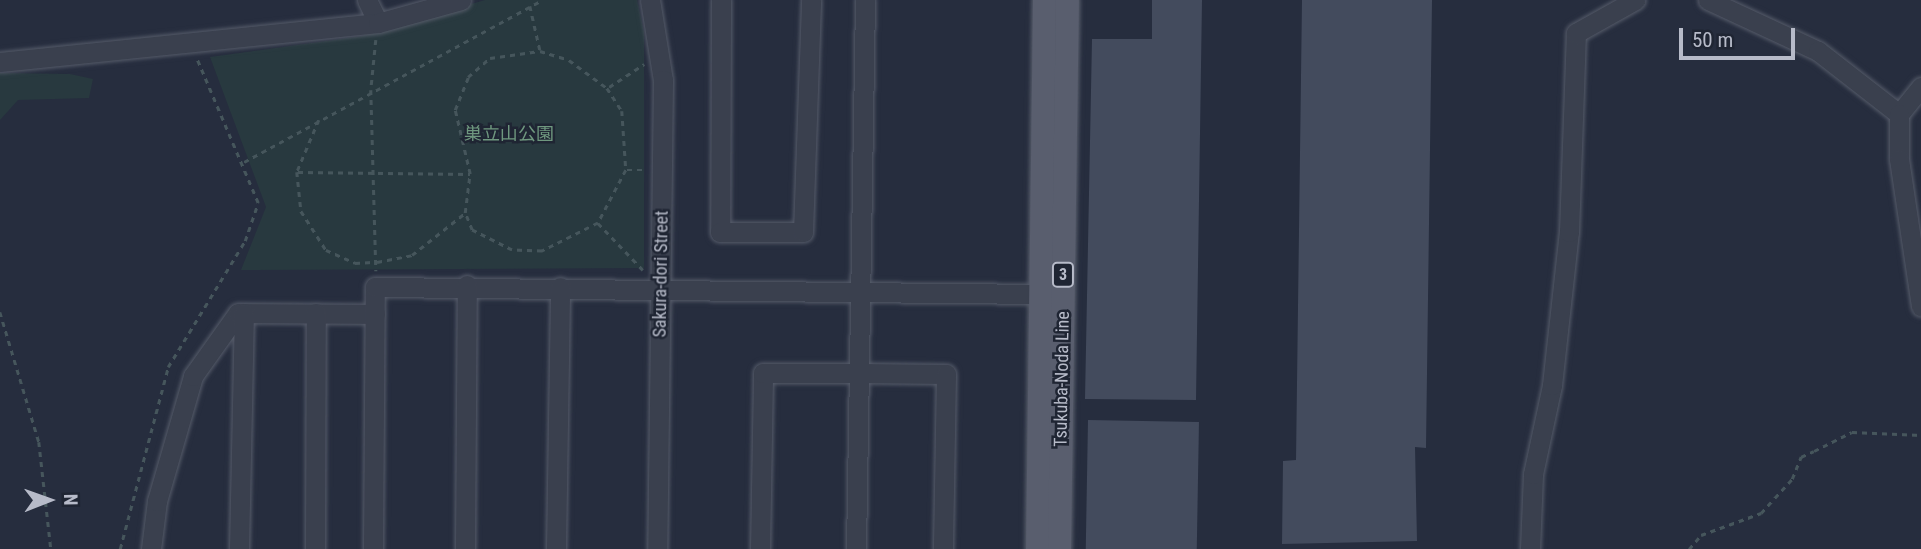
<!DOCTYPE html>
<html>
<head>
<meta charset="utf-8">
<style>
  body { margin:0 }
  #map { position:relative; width:1921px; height:549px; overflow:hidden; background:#262d3e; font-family:"Roboto Condensed","Noto Sans JP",sans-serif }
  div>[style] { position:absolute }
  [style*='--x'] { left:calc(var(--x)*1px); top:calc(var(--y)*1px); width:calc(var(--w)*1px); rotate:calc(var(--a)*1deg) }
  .green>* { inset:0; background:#28393f }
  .building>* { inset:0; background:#434b5d; transform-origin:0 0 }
  .path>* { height:2.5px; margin-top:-1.25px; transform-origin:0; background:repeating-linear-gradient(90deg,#46565c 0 5px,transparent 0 10px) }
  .roads { filter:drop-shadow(0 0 2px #555b69) drop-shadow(0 0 2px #555b69) }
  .minor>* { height:19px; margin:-9.5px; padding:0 9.5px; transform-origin:9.5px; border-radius:9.5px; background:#3a404e }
  .major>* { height:23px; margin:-11.5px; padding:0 11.5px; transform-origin:11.5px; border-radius:11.5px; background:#595e6e }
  span { translate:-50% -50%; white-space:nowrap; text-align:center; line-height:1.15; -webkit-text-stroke:5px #1f2533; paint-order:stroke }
  .shield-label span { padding:2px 5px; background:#1f2533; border:2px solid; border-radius:5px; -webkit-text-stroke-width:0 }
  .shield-label { font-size:16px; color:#b7bbc9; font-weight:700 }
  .park-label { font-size:18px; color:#6f987f }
  .street-label { font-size:18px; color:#b7bbc9 }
  .north { position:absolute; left:14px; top:465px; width:70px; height:70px; -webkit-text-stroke:5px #1f2533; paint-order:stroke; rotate:89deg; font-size:19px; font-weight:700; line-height:28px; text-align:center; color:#b7bbc9 }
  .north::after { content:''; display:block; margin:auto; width:24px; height:32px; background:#b7bbc9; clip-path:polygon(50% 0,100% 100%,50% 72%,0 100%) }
  .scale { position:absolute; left:1679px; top:28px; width:116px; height:32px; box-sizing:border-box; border:4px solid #b7bbc9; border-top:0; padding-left:9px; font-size:21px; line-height:24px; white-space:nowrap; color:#b7bbc9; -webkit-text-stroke:5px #1f2533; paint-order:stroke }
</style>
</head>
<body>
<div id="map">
  <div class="green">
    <i style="clip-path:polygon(485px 0,637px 0,644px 32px,644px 268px,241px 270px,266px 207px,210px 57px,362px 36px)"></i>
    <i style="clip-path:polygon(0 73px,70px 74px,93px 79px,89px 98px,18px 100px,0 120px)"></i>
  </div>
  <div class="building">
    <i style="clip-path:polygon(1152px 0,1202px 0,1196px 400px,1085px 399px,1092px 39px,1152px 39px)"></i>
    <i style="clip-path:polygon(1302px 0,1432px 0,1426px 448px,1415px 447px,1417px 541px,1282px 544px,1283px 461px,1296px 460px)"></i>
    <i style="left:1088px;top:420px;width:111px;height:129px;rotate:1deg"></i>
  </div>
  <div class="path">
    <i style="--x:530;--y:6;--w:45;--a:77.2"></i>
    <i style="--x:376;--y:40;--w:50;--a:95.7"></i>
    <i style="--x:371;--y:90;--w:181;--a:88.4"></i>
    <i style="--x:609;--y:87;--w:42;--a:-33.3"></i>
    <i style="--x:319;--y:120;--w:56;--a:112.9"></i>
    <i style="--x:297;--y:172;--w:39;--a:84"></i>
    <i style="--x:301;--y:211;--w:46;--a:57.3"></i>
    <i style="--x:326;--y:250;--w:32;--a:24"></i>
    <i style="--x:355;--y:263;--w:22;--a:-3"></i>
    <i style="--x:377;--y:262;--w:36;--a:-11"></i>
    <i style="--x:412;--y:255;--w:68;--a:-38.4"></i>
    <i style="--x:465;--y:213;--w:39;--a:-83"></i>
    <i style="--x:470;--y:174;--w:66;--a:-103.2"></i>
    <i style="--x:455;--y:110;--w:35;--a:-68"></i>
    <i style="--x:468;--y:77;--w:29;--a:-41"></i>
    <i style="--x:490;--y:58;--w:50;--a:-8"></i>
    <i style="--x:540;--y:51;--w:30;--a:17"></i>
    <i style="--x:569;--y:60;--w:47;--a:36.4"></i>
    <i style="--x:607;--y:88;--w:27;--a:57"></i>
    <i style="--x:622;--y:111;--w:59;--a:86.1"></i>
    <i style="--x:626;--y:170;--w:60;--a:117.8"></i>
    <i style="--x:598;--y:223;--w:63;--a:153.4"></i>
    <i style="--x:542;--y:251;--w:30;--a:-178"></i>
    <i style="--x:512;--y:250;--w:45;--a:-153.4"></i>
    <i style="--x:472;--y:230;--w:18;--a:-112"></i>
    <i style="--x:244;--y:162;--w:339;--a:-28.5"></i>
    <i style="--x:627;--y:170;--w:18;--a:0"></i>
    <i style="--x:298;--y:172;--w:172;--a:0.7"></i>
    <i style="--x:598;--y:223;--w:65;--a:46.2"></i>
    <i style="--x:0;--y:312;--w:136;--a:73.3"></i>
    <i style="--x:39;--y:442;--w:108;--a:83.6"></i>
    <i style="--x:120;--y:549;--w:188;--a:-75.2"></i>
    <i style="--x:168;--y:367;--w:148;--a:-58.6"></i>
    <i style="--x:245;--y:241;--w:40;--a:-71.1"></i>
    <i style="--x:258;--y:203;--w:156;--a:-113"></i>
    <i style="--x:1689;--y:549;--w:18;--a:-49"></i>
    <i style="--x:1701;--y:535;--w:64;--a:-20.1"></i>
    <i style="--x:1761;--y:513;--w:46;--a:-47.6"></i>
    <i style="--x:1792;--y:479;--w:24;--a:-68"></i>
    <i style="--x:1801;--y:457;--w:14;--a:-25"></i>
    <i style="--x:1814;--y:451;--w:42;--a:-26.6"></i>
    <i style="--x:1852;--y:432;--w:69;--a:2.5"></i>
  </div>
  <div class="roads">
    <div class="minor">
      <i style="--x:367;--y:0;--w:25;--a:64"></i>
      <i style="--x:650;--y:0;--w:81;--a:80.8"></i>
      <i style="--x:663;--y:80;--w:469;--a:90.7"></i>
      <i style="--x:721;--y:0;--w:232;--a:90.2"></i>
      <i style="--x:720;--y:232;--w:83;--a:0"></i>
      <i style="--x:803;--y:232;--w:232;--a:-88"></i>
      <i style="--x:1708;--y:0;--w:121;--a:24.9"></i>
      <i style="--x:1818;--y:51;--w:103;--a:37.9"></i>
      <i style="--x:0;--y:62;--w:380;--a:-5.9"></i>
      <i style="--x:378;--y:23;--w:86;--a:-15.5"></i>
      <i style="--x:1921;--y:87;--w:35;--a:129"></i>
      <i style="--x:1899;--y:114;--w:45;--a:90"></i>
      <i style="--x:1899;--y:159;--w:149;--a:81.5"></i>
      <i style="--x:151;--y:549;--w:48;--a:-82.9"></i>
      <i style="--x:157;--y:501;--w:130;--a:-73.9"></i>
      <i style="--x:193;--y:376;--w:77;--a:-54.5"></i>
      <i style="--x:238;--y:313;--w:137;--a:0.4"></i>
      <i style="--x:239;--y:549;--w:236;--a:-88.8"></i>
      <i style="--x:315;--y:549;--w:236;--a:-89.8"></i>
      <i style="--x:373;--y:549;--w:262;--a:-89.6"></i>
      <i style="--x:375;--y:287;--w:666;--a:0.6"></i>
      <i style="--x:465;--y:549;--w:264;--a:-89.6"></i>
      <i style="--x:556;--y:549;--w:262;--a:-89.1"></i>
      <i style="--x:760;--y:549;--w:176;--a:-89"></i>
      <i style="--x:763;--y:373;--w:96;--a:0"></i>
      <i style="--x:859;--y:373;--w:87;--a:0.7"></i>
      <i style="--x:946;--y:374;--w:175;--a:91"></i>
      <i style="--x:856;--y:549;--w:549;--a:-89.06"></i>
      <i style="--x:1530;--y:549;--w:75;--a:-87.7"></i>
      <i style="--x:1533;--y:474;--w:91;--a:-77.9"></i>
      <i style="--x:1552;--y:385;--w:154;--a:-83.7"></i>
      <i style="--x:1569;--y:232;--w:199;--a:-88"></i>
      <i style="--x:1576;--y:33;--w:68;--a:-29.2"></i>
    </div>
    <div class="major">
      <i style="--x:1037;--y:549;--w:549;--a:-89.27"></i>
      <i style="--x:1059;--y:549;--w:549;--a:-89.17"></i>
    </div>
  </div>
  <div class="shield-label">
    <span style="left:1063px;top:275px">3</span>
  </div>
  <div class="park-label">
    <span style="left:509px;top:134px">巣立山公園</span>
  </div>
  <div class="street-label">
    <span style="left:661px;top:274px;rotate:-89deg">Sakura-dori Street</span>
    <span style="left:1062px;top:379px;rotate:-89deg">Tsukuba-Noda Line</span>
  </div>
  <div class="north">N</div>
  <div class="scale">50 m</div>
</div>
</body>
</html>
